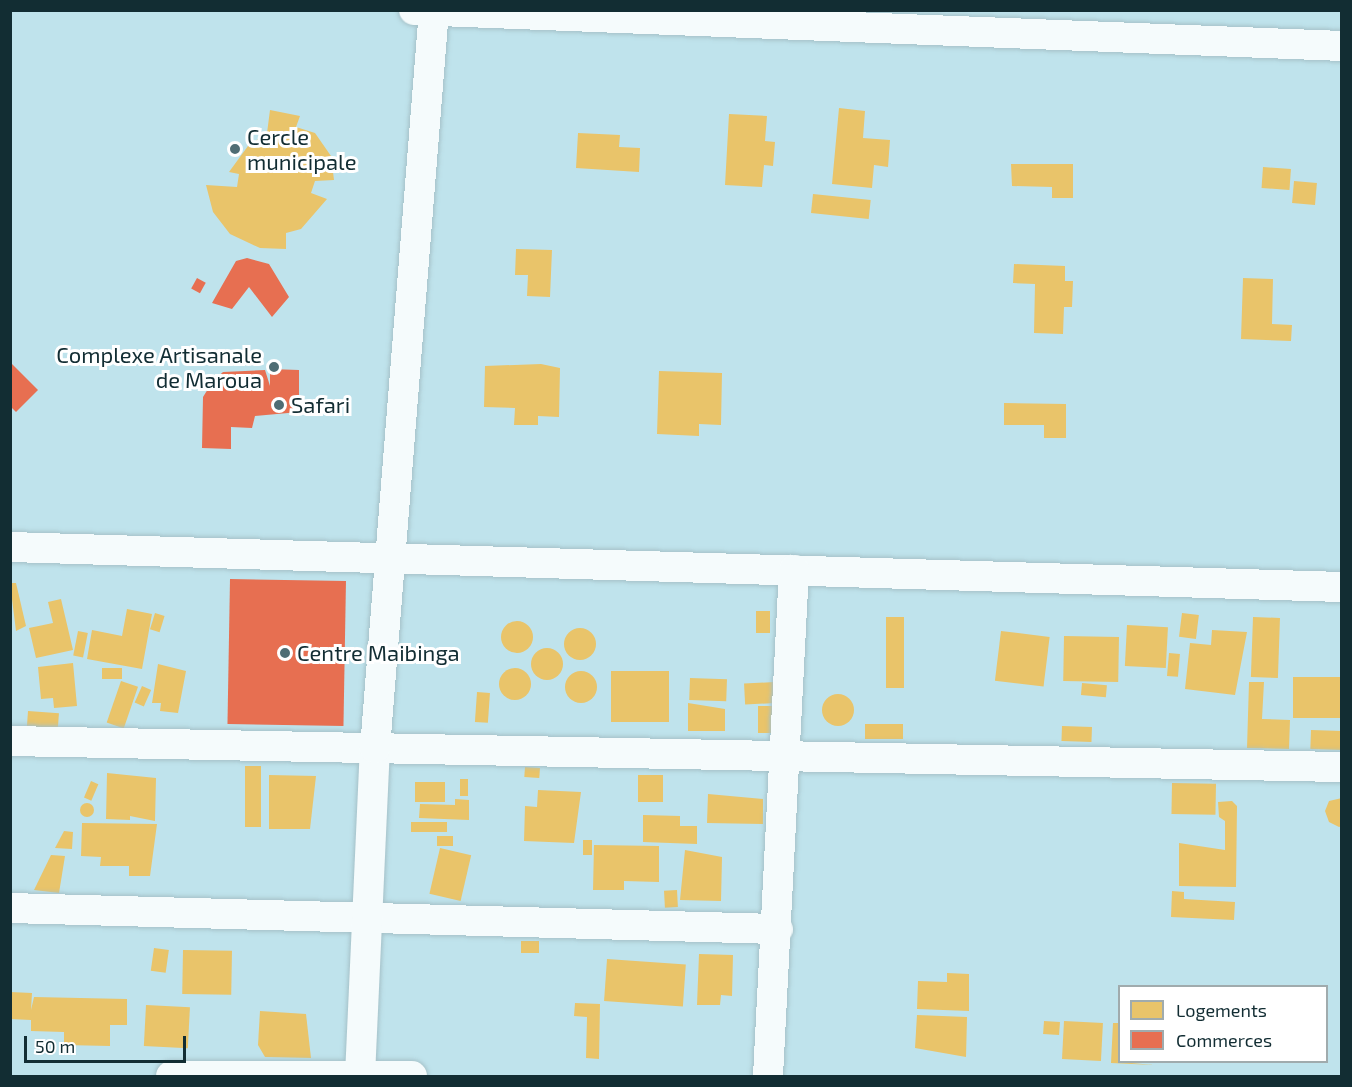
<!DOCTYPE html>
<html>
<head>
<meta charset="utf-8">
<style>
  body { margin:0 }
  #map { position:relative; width:1352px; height:1087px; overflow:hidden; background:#bfe3ec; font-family:"Exo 2",sans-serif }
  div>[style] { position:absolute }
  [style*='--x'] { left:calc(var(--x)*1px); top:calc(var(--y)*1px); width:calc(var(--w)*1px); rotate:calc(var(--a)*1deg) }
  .homes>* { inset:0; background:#e9c46a; transform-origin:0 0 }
  .round { border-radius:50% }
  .shops>* { inset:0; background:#e76f51; transform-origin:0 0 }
  .roads { filter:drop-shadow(0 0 2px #a5c1c8) drop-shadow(0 0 2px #a5c1c8) }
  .minor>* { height:30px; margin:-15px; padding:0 15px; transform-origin:15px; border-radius:15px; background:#f5fbfc }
  .dots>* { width:16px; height:16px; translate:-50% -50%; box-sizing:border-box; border:3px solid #fff; border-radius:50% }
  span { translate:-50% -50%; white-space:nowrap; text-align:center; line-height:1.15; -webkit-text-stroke:6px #fff; paint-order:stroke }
  .poi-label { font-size:22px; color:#122d33 }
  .left { translate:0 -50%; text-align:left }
  .right { translate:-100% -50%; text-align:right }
  .frame { position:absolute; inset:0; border:12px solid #122d33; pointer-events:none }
  .legend { position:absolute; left:1118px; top:985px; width:210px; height:78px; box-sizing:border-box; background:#fff; border:2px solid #a0abad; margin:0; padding:8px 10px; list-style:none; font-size:18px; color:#122d33 }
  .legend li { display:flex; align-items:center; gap:12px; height:30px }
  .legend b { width:30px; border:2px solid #a0abad }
  .scale { position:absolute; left:24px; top:1036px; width:162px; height:27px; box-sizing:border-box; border:3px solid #122d33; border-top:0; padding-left:8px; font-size:18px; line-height:21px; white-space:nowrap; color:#122d33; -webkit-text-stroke:4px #fff; paint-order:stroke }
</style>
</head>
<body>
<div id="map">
  <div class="homes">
    <i style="clip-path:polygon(839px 108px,865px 111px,863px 138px,890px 140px,888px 167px,874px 165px,872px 188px,832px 184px)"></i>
    <i style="clip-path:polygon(270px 110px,300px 116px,296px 127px,315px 133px,331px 156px,334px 180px,315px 181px,311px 193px,327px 199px,301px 229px,286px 233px,286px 249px,260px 248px,230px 234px,213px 212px,206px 185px,237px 187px,239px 174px,229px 172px,248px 146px,267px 133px)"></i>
    <i style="clip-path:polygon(729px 114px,767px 116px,765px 141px,775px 142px,773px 166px,764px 165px,762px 187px,725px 185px)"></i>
    <i style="clip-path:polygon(578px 133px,620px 135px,619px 147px,640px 148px,639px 172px,576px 168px)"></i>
    <i style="clip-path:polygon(1011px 164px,1073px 164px,1073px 198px,1052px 198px,1052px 187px,1012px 186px)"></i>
    <i style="left:1263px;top:167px;width:28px;height:21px;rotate:4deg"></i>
    <i style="left:1294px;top:181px;width:23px;height:22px;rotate:5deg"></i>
    <i style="left:813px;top:194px;width:58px;height:19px;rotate:6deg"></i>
    <i style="clip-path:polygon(516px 249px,552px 250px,550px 297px,527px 296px,528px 275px,515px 275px)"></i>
    <i style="clip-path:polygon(1014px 264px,1065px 266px,1065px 281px,1073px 281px,1072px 307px,1064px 307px,1063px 334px,1034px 333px,1035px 284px,1013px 283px)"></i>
    <i style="clip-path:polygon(1243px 278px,1273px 279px,1272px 324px,1292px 325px,1291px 341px,1241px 339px)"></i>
    <i style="clip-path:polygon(541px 364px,560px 368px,559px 417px,538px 416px,538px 425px,514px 425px,515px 408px,484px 407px,485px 366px)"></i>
    <i style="clip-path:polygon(659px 371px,722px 373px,721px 425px,699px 424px,699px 436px,657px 434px)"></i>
    <i style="clip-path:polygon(1004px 403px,1066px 404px,1066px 438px,1044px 438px,1044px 425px,1004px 425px)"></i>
    <i style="clip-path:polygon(10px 583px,16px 583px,26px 626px,16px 631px)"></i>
    <i style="clip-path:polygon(61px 599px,73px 650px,36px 658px,29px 628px,53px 623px,48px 602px)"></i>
    <i style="clip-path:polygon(127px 609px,152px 614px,142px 669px,87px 659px,92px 630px,122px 636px)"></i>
    <i style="left:756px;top:611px;width:14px;height:22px"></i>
    <i style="left:155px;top:613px;width:10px;height:17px;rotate:17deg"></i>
    <i style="left:1182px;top:613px;width:17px;height:24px;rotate:7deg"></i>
    <i style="left:886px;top:617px;width:18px;height:71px"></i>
    <i style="left:1253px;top:617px;width:27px;height:60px;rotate:2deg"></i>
    <i class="round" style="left:501px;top:621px;width:32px;height:32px"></i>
    <i style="left:1127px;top:625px;width:41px;height:41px;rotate:3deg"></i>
    <i class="round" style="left:564px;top:628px;width:32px;height:32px"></i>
    <i style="clip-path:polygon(1212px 630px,1247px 632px,1235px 695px,1185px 689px,1190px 643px,1211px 645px)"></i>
    <i style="left:78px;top:631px;width:10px;height:25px;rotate:11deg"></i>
    <i style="left:1001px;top:631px;width:49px;height:50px;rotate:7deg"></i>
    <i style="left:1064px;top:636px;width:55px;height:45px;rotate:1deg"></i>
    <i class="round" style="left:531px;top:648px;width:32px;height:32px"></i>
    <i style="left:1169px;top:653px;width:11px;height:23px;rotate:5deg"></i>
    <i style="clip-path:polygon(73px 663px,77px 706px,54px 708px,53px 698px,41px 699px,38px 667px)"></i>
    <i style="clip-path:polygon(158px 664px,186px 671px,178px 713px,160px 711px,161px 703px,152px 703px)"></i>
    <i class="round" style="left:499px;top:668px;width:32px;height:32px"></i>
    <i style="left:102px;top:668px;width:20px;height:11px"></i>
    <i class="round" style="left:565px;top:671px;width:32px;height:32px"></i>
    <i style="left:611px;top:671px;width:58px;height:51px"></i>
    <i style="left:1293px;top:677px;width:49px;height:41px"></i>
    <i style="left:690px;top:678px;width:37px;height:22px;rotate:2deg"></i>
    <i style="left:121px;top:681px;width:18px;height:44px;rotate:19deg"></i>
    <i style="left:774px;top:682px;width:21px;height:30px;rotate:87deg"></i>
    <i style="clip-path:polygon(1249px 682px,1264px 682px,1262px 719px,1290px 720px,1289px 749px,1247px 748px)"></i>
    <i style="left:1082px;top:683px;width:25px;height:12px;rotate:5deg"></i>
    <i style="left:142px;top:686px;width:10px;height:18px;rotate:24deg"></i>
    <i style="left:477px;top:692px;width:13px;height:30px;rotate:4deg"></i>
    <i class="round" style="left:822px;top:694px;width:32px;height:32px"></i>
    <i style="clip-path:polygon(688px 703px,725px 709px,725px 731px,688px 731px)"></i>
    <i style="left:758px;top:706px;width:14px;height:27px"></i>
    <i style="left:28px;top:711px;width:31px;height:16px;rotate:4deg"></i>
    <i style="left:865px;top:724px;width:38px;height:15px"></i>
    <i style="left:1062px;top:726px;width:30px;height:15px;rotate:2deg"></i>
    <i style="left:1311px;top:730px;width:31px;height:19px;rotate:2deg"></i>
    <i style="left:245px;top:766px;width:16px;height:61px"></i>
    <i style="left:525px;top:767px;width:15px;height:10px;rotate:4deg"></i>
    <i style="clip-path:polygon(107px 773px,156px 778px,155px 821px,130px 816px,130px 820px,106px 819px)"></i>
    <i style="clip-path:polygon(269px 775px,316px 776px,310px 829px,269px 829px)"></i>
    <i style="left:663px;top:775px;width:27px;height:25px;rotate:90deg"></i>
    <i style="left:460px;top:779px;width:8px;height:17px"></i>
    <i style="left:91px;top:781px;width:8px;height:18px;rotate:23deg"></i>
    <i style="left:415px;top:782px;width:30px;height:20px"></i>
    <i style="left:1172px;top:783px;width:44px;height:31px;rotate:1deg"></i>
    <i style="clip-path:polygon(538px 790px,581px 792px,574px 843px,524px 841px,525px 806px,537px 807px)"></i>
    <i style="clip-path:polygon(708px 794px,763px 799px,763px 824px,707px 823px)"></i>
    <i style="clip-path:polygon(1342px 798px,1342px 826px,1339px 827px,1329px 822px,1325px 811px,1329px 801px)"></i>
    <i style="clip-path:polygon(455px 799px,469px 800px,469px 820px,419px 818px,420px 804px,455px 805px)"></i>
    <i style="clip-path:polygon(1232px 801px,1237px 806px,1236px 887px,1179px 886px,1179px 843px,1225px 850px,1225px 821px,1219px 817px,1218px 802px)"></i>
    <i class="round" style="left:80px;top:803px;width:14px;height:14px"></i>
    <i style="clip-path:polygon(643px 815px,680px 816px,680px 826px,697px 826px,697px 844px,643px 842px)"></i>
    <i style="left:411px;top:822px;width:36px;height:10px"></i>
    <i style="clip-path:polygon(82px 823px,157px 824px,150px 876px,129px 876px,129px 866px,100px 866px,101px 857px,81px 856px)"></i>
    <i style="clip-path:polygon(64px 831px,73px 832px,72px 849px,55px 848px)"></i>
    <i style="left:437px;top:836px;width:16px;height:10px"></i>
    <i style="left:583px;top:840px;width:9px;height:15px"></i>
    <i style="clip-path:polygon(594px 845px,659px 846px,659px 882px,624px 881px,624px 890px,593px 890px)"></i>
    <i style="left:440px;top:848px;width:32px;height:47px;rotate:13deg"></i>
    <i style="clip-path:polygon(685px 850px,722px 857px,721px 901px,680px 900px)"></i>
    <i style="clip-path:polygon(51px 855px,65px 856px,59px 893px,34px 890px)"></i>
    <i style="left:677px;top:890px;width:17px;height:13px;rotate:87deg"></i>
    <i style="clip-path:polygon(1172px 891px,1184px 892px,1184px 899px,1235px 902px,1234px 920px,1171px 917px)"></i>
    <i style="left:521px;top:941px;width:18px;height:12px"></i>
    <i style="left:154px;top:948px;width:15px;height:23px;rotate:8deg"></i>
    <i style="left:183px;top:950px;width:49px;height:44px;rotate:1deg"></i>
    <i style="clip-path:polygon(699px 954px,733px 955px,732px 996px,721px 995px,720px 1005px,697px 1005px)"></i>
    <i style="left:607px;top:959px;width:79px;height:42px;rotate:4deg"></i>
    <i style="clip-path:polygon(947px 973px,969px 974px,969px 1011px,917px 1009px,918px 981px,947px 982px)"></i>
    <i style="clip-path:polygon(10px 992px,32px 993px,31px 1010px,34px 997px,127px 999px,127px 1025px,110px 1025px,110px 1046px,64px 1045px,64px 1032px,31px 1031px,31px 1020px,10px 1019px)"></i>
    <i style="clip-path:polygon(575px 1003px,600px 1004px,599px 1059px,586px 1058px,587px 1017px,574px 1016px)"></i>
    <i style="left:146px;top:1005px;width:44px;height:41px;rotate:3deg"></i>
    <i style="clip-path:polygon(260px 1011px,306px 1014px,311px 1058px,265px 1057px,258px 1045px)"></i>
    <i style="clip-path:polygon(917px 1015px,967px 1017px,966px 1057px,915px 1048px)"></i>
    <i style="left:1044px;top:1021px;width:16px;height:13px;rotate:4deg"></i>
    <i style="left:1064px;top:1021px;width:39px;height:38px;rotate:3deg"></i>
    <i style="clip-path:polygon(1113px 1023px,1120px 1023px,1120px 1062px,1154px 1065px,1111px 1063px)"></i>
  </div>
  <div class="shops">
    <i style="clip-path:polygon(247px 258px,269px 264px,289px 297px,272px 317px,249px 287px,232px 309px,212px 303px,236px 261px)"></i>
    <i style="left:197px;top:278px;width:10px;height:12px;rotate:29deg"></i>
    <i style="clip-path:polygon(10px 362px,38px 390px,16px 412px,10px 406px)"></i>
    <i style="clip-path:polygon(270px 369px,299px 370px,299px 412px,255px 416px,252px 428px,231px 427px,231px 449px,202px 448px,203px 397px,213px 381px,223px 372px,265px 370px,270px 386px)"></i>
    <i style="left:230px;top:579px;width:116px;height:145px;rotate:1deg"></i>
  </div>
  <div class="roads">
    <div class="minor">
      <i style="--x:414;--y:10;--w:929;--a:2.22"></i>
      <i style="--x:10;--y:547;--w:1333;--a:1.72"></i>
      <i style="--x:10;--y:741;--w:1332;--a:1.12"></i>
      <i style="--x:10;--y:908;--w:768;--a:1.57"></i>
      <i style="--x:171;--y:1076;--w:241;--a:0"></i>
      <i style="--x:360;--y:1076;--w:328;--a:-87.4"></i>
      <i style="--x:375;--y:748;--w:740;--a:-85.43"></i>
      <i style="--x:768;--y:1076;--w:507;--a:-87.06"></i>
    </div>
  </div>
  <div class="dots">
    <i style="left:235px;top:149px;background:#4f6d74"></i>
    <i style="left:274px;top:367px;background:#4f6d74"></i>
    <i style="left:279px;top:405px;background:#4f6d74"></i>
    <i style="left:285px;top:653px;background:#4f6d74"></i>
  </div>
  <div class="poi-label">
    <span class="left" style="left:247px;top:149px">Cercle<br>municipale</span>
    <span class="right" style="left:262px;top:367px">Complexe Artisanale<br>de Maroua</span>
    <span class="left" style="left:291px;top:405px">Safari</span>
    <span class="left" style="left:297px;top:653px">Centre Maibinga</span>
  </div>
  <div class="frame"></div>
  <ul class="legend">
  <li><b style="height:16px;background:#e9c46a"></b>Logements</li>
  <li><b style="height:16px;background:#e76f51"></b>Commerces</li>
  </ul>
  <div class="scale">50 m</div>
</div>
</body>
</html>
